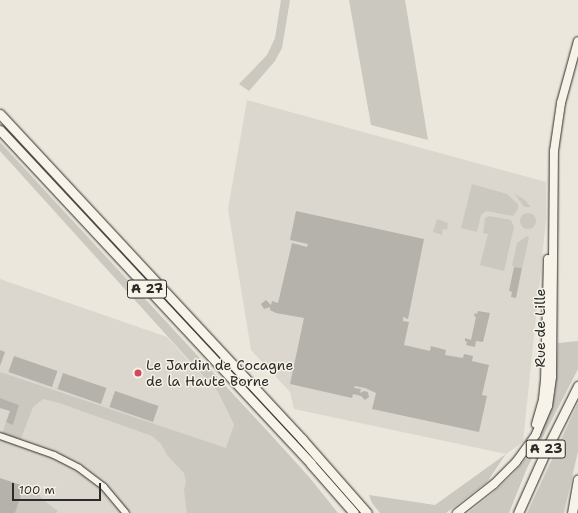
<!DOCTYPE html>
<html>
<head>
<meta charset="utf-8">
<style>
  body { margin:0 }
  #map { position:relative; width:578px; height:513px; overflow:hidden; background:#ebe7dd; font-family:"Shantell Sans",sans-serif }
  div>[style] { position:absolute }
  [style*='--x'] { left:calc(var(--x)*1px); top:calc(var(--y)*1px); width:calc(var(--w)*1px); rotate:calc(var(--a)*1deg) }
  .built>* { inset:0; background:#dbd7ce }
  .green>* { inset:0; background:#cbc8bf }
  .round { border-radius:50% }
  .building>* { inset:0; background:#b5b2ab; transform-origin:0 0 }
  .roads { filter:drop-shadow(0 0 1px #2b2b2b) drop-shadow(0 0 1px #2b2b2b) }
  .minor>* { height:6px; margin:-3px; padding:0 3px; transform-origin:3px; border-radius:3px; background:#f7f3e8 }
  .major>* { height:8px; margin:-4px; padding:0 4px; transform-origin:4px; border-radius:4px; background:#f7f3e8 }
  .highway>* { height:9px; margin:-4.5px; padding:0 4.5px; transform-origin:4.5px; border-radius:4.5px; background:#f7f3e8 }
  .dots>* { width:11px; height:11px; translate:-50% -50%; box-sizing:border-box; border:2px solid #f7f3e8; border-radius:50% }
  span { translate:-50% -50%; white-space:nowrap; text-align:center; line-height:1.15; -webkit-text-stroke:3px #f7f3e8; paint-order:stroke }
  .shield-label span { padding:1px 3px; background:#f7f3e8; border:1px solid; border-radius:3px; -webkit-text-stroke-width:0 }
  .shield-label { font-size:13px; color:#2b2b2b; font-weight:700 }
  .street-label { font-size:14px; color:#2b2b2b }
  .poi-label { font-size:14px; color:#2b2b2b }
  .left { translate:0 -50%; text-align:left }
  .scale { position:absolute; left:12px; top:483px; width:89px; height:18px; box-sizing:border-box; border:2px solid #2b2b2b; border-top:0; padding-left:5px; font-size:12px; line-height:14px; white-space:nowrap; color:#2b2b2b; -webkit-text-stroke:3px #f7f3e8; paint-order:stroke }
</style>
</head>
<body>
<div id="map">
  <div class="built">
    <i style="clip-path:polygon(247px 100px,546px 182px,546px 220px,523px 442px,506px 454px,294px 409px,290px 392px,251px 350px,228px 209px)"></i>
    <i style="clip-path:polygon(0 279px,167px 337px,218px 392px,234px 425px,207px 513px,0 513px)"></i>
  </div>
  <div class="green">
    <i style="clip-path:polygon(281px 0,290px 0,282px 48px,275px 61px,249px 91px,239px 84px,267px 55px,275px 38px)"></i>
    <i style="clip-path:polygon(349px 0,405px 0,428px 140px,371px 125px)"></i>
    <i style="clip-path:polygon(0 142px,272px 436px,310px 478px,338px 513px,187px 513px,184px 490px,186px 482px,184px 473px,167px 455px,161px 444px,152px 436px,59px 403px,43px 399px,33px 407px,21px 439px,2px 434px,6px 422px,13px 424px,19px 405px,0 398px,0 372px,226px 448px,234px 425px,218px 392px,0 151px)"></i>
    <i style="clip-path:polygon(472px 184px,507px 194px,518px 204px,518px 209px,513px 216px,486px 211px,481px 215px,477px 232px,461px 228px)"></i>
    <i style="clip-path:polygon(515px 194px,525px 200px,531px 207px,524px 207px)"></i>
    <i class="round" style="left:520px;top:213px;width:16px;height:16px"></i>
    <i style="clip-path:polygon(489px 216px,511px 220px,514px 227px,504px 271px,480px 265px,488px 234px,483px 233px,485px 218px)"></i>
    <i style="clip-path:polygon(437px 219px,448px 223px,447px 230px,443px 229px,442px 235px,433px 232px)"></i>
    <i style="clip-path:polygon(527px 236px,529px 238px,522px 268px,512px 266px,517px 243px)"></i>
    <i style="clip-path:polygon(578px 341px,578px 369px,527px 468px,509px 513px,468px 513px,493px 493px,514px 473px,528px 456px,549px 415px,555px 392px,558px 343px)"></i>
    <i style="clip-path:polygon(578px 403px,578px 451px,564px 513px,527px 513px)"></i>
    <i style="clip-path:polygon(506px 454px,487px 482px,446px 513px,380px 513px,372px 503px,369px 495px,435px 505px)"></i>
    <i style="clip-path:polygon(23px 487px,39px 494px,43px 500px,58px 511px,56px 513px,15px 513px)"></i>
  </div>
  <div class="building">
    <i style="clip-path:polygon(296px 211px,424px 239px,408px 319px,403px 317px,403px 321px,409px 322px,404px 345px,430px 351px,431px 346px,446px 350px,445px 355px,463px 358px,464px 354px,473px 356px,472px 361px,489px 365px,482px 395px,487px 396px,479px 432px,372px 409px,376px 393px,365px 388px,355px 386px,354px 388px,361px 389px,360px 393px,364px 391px,368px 392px,369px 397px,365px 400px,361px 396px,353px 394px,352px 398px,290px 384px,304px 318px,276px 313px,270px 310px,270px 307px,264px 309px,261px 304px,266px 300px,271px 305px,272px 301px,278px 303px,292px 243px,307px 247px,308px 244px,290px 240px)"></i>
    <i style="clip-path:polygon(514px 267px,522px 268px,516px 298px,511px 297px,512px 292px,509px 291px)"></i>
    <i style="clip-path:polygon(478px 311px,490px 313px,483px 342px,476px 341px,475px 347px,466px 345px,467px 342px,465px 341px,465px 338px,471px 340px,476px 317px,474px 316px,475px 313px,477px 314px)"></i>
    <i style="clip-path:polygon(0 350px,5px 352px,0 366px)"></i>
    <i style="left:14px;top:356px;width:46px;height:17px;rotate:19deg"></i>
    <i style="left:63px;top:373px;width:46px;height:17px;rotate:19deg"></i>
    <i style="left:115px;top:391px;width:46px;height:17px;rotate:19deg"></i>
    <i style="clip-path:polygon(0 398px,19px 405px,13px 425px,6px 422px,10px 411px,0 408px)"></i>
    <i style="clip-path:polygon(0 478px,24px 486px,15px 513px,0 513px)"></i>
  </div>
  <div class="roads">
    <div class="minor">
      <i style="--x:0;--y:436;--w:57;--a:19.4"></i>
      <i style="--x:54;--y:455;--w:28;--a:27"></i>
      <i style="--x:79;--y:468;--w:31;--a:37"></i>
      <i style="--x:104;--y:487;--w:34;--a:50"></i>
    </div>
    <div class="major">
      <i style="--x:536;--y:424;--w:26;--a:-74"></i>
      <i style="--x:543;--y:399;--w:18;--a:-84"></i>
      <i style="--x:545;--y:381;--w:122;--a:-88.6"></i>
      <i style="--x:457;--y:513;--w:47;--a:-38.1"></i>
      <i style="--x:494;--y:484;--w:31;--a:-45"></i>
      <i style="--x:516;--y:462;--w:34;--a:-54"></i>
      <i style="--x:536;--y:434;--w:30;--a:-67"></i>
      <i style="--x:548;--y:406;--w:30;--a:-82"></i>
      <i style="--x:552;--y:376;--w:225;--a:-89.5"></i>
      <i style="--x:554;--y:151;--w:49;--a:-81.7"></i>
      <i style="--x:561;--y:103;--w:64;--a:-74.7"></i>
    </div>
    <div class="highway">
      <i style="--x:0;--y:114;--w:444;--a:47.1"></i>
      <i style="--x:302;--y:439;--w:98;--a:48.7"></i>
      <i style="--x:0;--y:130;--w:456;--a:47"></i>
      <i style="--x:311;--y:464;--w:65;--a:48.7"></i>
      <i style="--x:518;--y:513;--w:76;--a:-65.8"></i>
      <i style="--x:549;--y:444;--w:65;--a:-63.4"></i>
      <i style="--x:572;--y:513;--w:34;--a:-80"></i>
    </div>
  </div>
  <div class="dots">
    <i style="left:138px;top:373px;background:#d1495b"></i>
  </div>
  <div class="shield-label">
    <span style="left:147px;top:289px">A 27</span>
    <span style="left:546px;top:449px">A 23</span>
  </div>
  <div class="street-label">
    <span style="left:540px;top:328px;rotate:-90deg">Rue de Lille</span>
  </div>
  <div class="poi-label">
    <span class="left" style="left:146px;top:373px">Le Jardin de Cocagne<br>de la Haute Borne</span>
  </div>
  <div class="scale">100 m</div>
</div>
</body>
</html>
